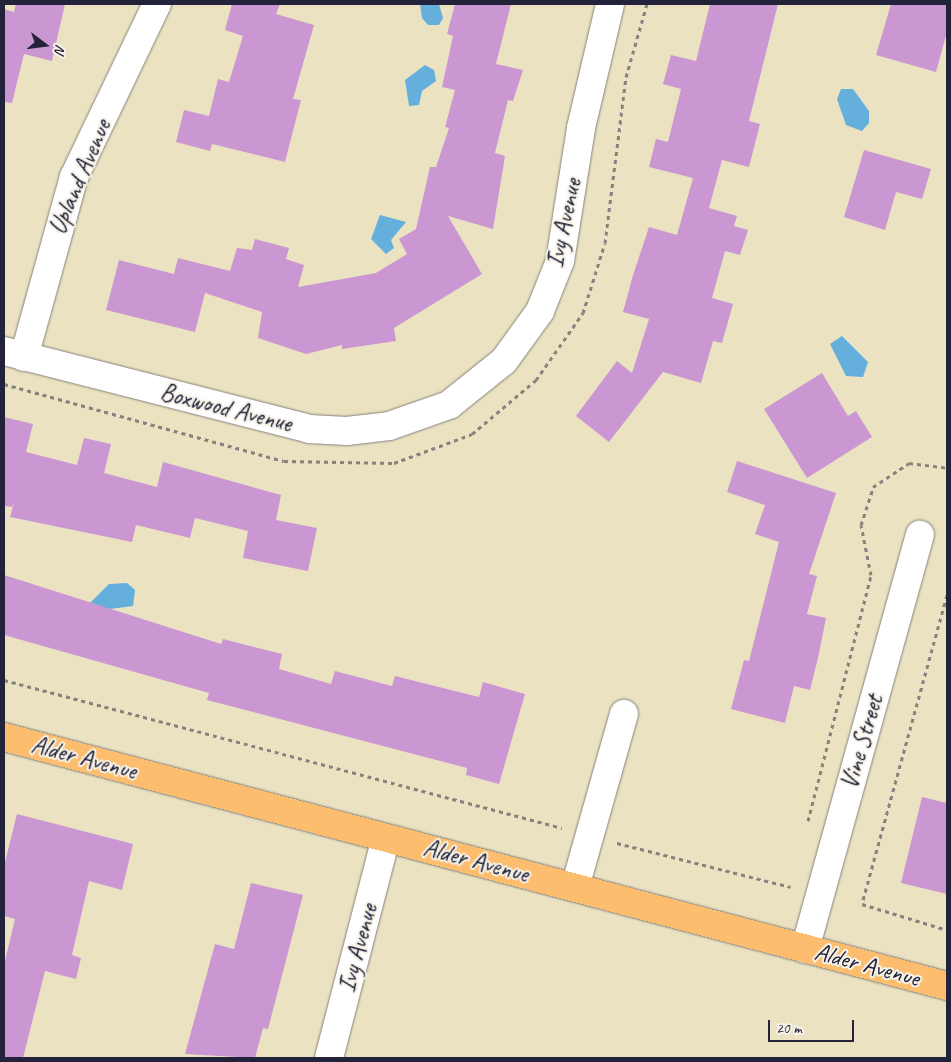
<!DOCTYPE html>
<html>
<head>
<meta charset="utf-8">
<style>
  body { margin:0 }
  #map { position:relative; width:951px; height:1062px; overflow:hidden; background:#ebe2c1; font-family:Caveat,sans-serif }
  div>[style] { position:absolute }
  [style*='--x'] { left:calc(var(--x)*1px); top:calc(var(--y)*1px); width:calc(var(--w)*1px); rotate:calc(var(--a)*1deg) }
  .water>* { inset:0; background:#65afdd }
  .building>* { inset:0; background:#cb97d3 }
  .path>* { height:3px; margin-top:-1.5px; transform-origin:0; background:repeating-linear-gradient(90deg,#86827e 0 4px,transparent 0 8px) }
  .roads { filter:drop-shadow(0 0 1px #86827e) drop-shadow(0 0 1px #86827e) }
  .minor>* { height:28px; margin:-14px; padding:0 14px; transform-origin:14px; border-radius:14px; background:#fff }
  .major>* { height:28px; margin:-14px; padding:0 14px; transform-origin:14px; border-radius:14px; background:#fcbd6e }
  span { translate:-50% -50%; white-space:nowrap; text-align:center; line-height:1.15; -webkit-text-stroke:4px #f7f3e8; paint-order:stroke }
  .street-label { font-size:25px; color:#22223b }
  .frame { position:absolute; inset:0; border:5px solid #22223b; pointer-events:none }
  .north { position:absolute; left:20px; top:20px; width:50px; height:50px; -webkit-text-stroke:4px #f7f3e8; paint-order:stroke; rotate:105deg; font-size:14px; font-weight:700; line-height:20px; text-align:center; color:#22223b }
  .north::after { content:''; display:block; margin:auto; width:18px; height:22px; background:#22223b; clip-path:polygon(50% 0,100% 100%,50% 72%,0 100%) }
  .scale { position:absolute; left:768px; top:1020px; width:86px; height:22px; box-sizing:border-box; border:2px solid #22223b; border-top:0; padding-left:6px; font-size:15px; line-height:18px; white-space:nowrap; color:#22223b; -webkit-text-stroke:4px #f7f3e8; paint-order:stroke }
</style>
</head>
<body>
<div id="map">
  <div class="water">
    <i style="clip-path:polygon(420px 4px,439px 4px,443px 18px,439px 25px,428px 25px,422px 18px)"></i>
    <i style="clip-path:polygon(425px 65px,434px 70px,436px 81px,422px 91px,419px 105px,409px 106px,405px 80px)"></i>
    <i style="clip-path:polygon(841px 89px,853px 89px,869px 111px,869px 123px,862px 131px,846px 125px,837px 99px)"></i>
    <i style="clip-path:polygon(380px 215px,406px 222px,391px 240px,394px 248px,386px 254px,371px 239px)"></i>
    <i style="clip-path:polygon(842px 336px,868px 362px,863px 377px,846px 376px,830px 344px)"></i>
    <i style="clip-path:polygon(127px 583px,135px 590px,133px 606px,110px 609px,89px 604px,109px 584px)"></i>
  </div>
  <div class="building">
    <i style="clip-path:polygon(16px 4px,65px 4px,52px 61px,24px 54px,12px 103px,4px 102px,4px 9px,14px 12px)"></i>
    <i style="clip-path:polygon(232px 4px,280px 4px,276px 14px,314px 25px,293px 99px,301px 100px,285px 162px,212px 144px,210px 151px,176px 142px,184px 110px,209px 116px,218px 79px,229px 82px,243px 36px,225px 30px)"></i>
    <i style="clip-path:polygon(455px 4px,511px 4px,496px 64px,523px 70px,513px 101px,508px 100px,495px 153px,505px 156px,493px 229px,448px 216px,482px 274px,394px 328px,396px 341px,342px 349px,342px 345px,306px 354px,258px 338px,262px 312px,205px 293px,195px 332px,106px 310px,119px 260px,174px 274px,178px 258px,230px 271px,237px 248px,252px 250px,255px 239px,289px 248px,286px 259px,304px 265px,298px 287px,376px 273px,407px 254px,399px 239px,416px 229px,430px 167px,436px 167px,449px 128px,445px 127px,455px 90px,442px 87px,453px 36px,447px 34px)"></i>
    <i style="clip-path:polygon(710px 4px,778px 4px,749px 121px,760px 124px,749px 167px,722px 160px,709px 208px,737px 216px,734px 226px,748px 230px,740px 255px,725px 251px,712px 298px,733px 304px,722px 343px,713px 341px,701px 383px,663px 372px,609px 442px,576px 416px,617px 361px,632px 373px,649px 319px,623px 312px,633px 275px,649px 227px,677px 235px,693px 178px,649px 167px,656px 139px,668px 142px,681px 89px,663px 84px,671px 55px,696px 61px)"></i>
    <i style="clip-path:polygon(891px 4px,947px 4px,947px 32px,936px 72px,876px 55px)"></i>
    <i style="clip-path:polygon(864px 150px,931px 169px,922px 199px,896px 192px,885px 230px,844px 217px)"></i>
    <i style="clip-path:polygon(822px 373px,848px 416px,856px 411px,872px 437px,807px 478px,764px 409px)"></i>
    <i style="clip-path:polygon(4px 417px,33px 424px,26px 452px,77px 465px,84px 438px,111px 444px,104px 473px,157px 487px,163px 462px,281px 495px,276px 520px,317px 528px,308px 571px,243px 558px,248px 531px,195px 518px,190px 538px,136px 525px,132px 542px,10px 517px,14px 502px,12px 507px,4px 506px)"></i>
    <i style="clip-path:polygon(737px 461px,836px 493px,809px 574px,817px 576px,807px 614px,826px 618px,818px 658px,810px 690px,794px 686px,785px 723px,731px 709px,744px 660px,749px 661px,779px 542px,755px 534px,765px 505px,727px 492px)"></i>
    <i style="clip-path:polygon(4px 575px,221px 644px,223px 639px,282px 654px,279px 669px,331px 684px,335px 671px,392px 686px,395px 676px,479px 697px,483px 682px,525px 694px,499px 784px,466px 775px,467px 768px,207px 700px,209px 693px,4px 635px)"></i>
    <i style="clip-path:polygon(922px 797px,947px 803px,947px 894px,901px 883px)"></i>
    <i style="clip-path:polygon(17px 814px,133px 844px,122px 890px,89px 881px,72px 955px,81px 958px,76px 979px,45px 971px,23px 1058px,4px 1058px,4px 965px,15px 919px,4px 916px,4px 866px)"></i>
    <i style="clip-path:polygon(251px 883px,303px 895px,268px 1029px,263px 1028px,255px 1058px,185px 1054px,215px 944px,234px 949px)"></i>
  </div>
  <div class="path">
    <i style="--x:4;--y:384;--w:290;--a:15.4"></i>
    <i style="--x:284;--y:461;--w:110;--a:1"></i>
    <i style="--x:394;--y:463;--w:83;--a:-20.4"></i>
    <i style="--x:472;--y:434;--w:84;--a:-40.2"></i>
    <i style="--x:536;--y:380;--w:82;--a:-55"></i>
    <i style="--x:583;--y:313;--w:73;--a:-72.6"></i>
    <i style="--x:605;--y:243;--w:167;--a:-82.8"></i>
    <i style="--x:626;--y:77;--w:76;--a:-74"></i>
    <i style="--x:947;--y:595;--w:320;--a:105.4"></i>
    <i style="--x:862;--y:904;--w:89;--a:17"></i>
    <i style="--x:4;--y:680;--w:577;--a:14.85"></i>
    <i style="--x:808;--y:821;--w:254;--a:-75.6"></i>
    <i style="--x:871;--y:575;--w:51;--a:-101.3"></i>
    <i style="--x:861;--y:525;--w:40;--a:-72"></i>
    <i style="--x:873;--y:487;--w:43;--a:-33.7"></i>
    <i style="--x:909;--y:463;--w:38;--a:7"></i>
    <i style="--x:617;--y:843;--w:179;--a:14.2"></i>
  </div>
  <div class="roads">
    <div class="minor">
      <i style="--x:4;--y:351;--w:315;--a:14.3"></i>
      <i style="--x:309;--y:429;--w:38;--a:3"></i>
      <i style="--x:347;--y:431;--w:42;--a:-6.8"></i>
      <i style="--x:389;--y:426;--w:64;--a:-19.3"></i>
      <i style="--x:449;--y:405;--w:70;--a:-38.7"></i>
      <i style="--x:504;--y:361;--w:62;--a:-54.2"></i>
      <i style="--x:540;--y:311;--w:54;--a:-68.2"></i>
      <i style="--x:560;--y:261;--w:135;--a:-81"></i>
      <i style="--x:581;--y:128;--w:127;--a:-76.8"></i>
      <i style="--x:24;--y:357;--w:187;--a:-74.5"></i>
      <i style="--x:74;--y:177;--w:192;--a:-64.4"></i>
      <i style="--x:575;--y:887;--w:180;--a:-74.2"></i>
      <i style="--x:805;--y:949;--w:430;--a:-74.5"></i>
      <i style="--x:329;--y:1058;--w:227;--a:-75.5"></i>
    </div>
    <div class="major">
      <i style="--x:4;--y:737;--w:975;--a:14.79"></i>
    </div>
  </div>
  <div class="street-label">
    <span style="left:80px;top:177px;rotate:-67deg">Upland Avenue</span>
    <span style="left:564px;top:223px;rotate:-78deg">Ivy Avenue</span>
    <span style="left:226px;top:408px;rotate:14deg">Boxwood Avenue</span>
    <span style="left:862px;top:742px;rotate:-74deg">Vine Street</span>
    <span style="left:84px;top:758px;rotate:15deg">Alder Avenue</span>
    <span style="left:476px;top:861px;rotate:15deg">Alder Avenue</span>
    <span style="left:358px;top:948px;rotate:-75deg">Ivy Avenue</span>
    <span style="left:867px;top:965px;rotate:15deg">Alder Avenue</span>
  </div>
  <div class="frame"></div>
  <div class="north">N</div>
  <div class="scale">20 m</div>
</div>
</body>
</html>
